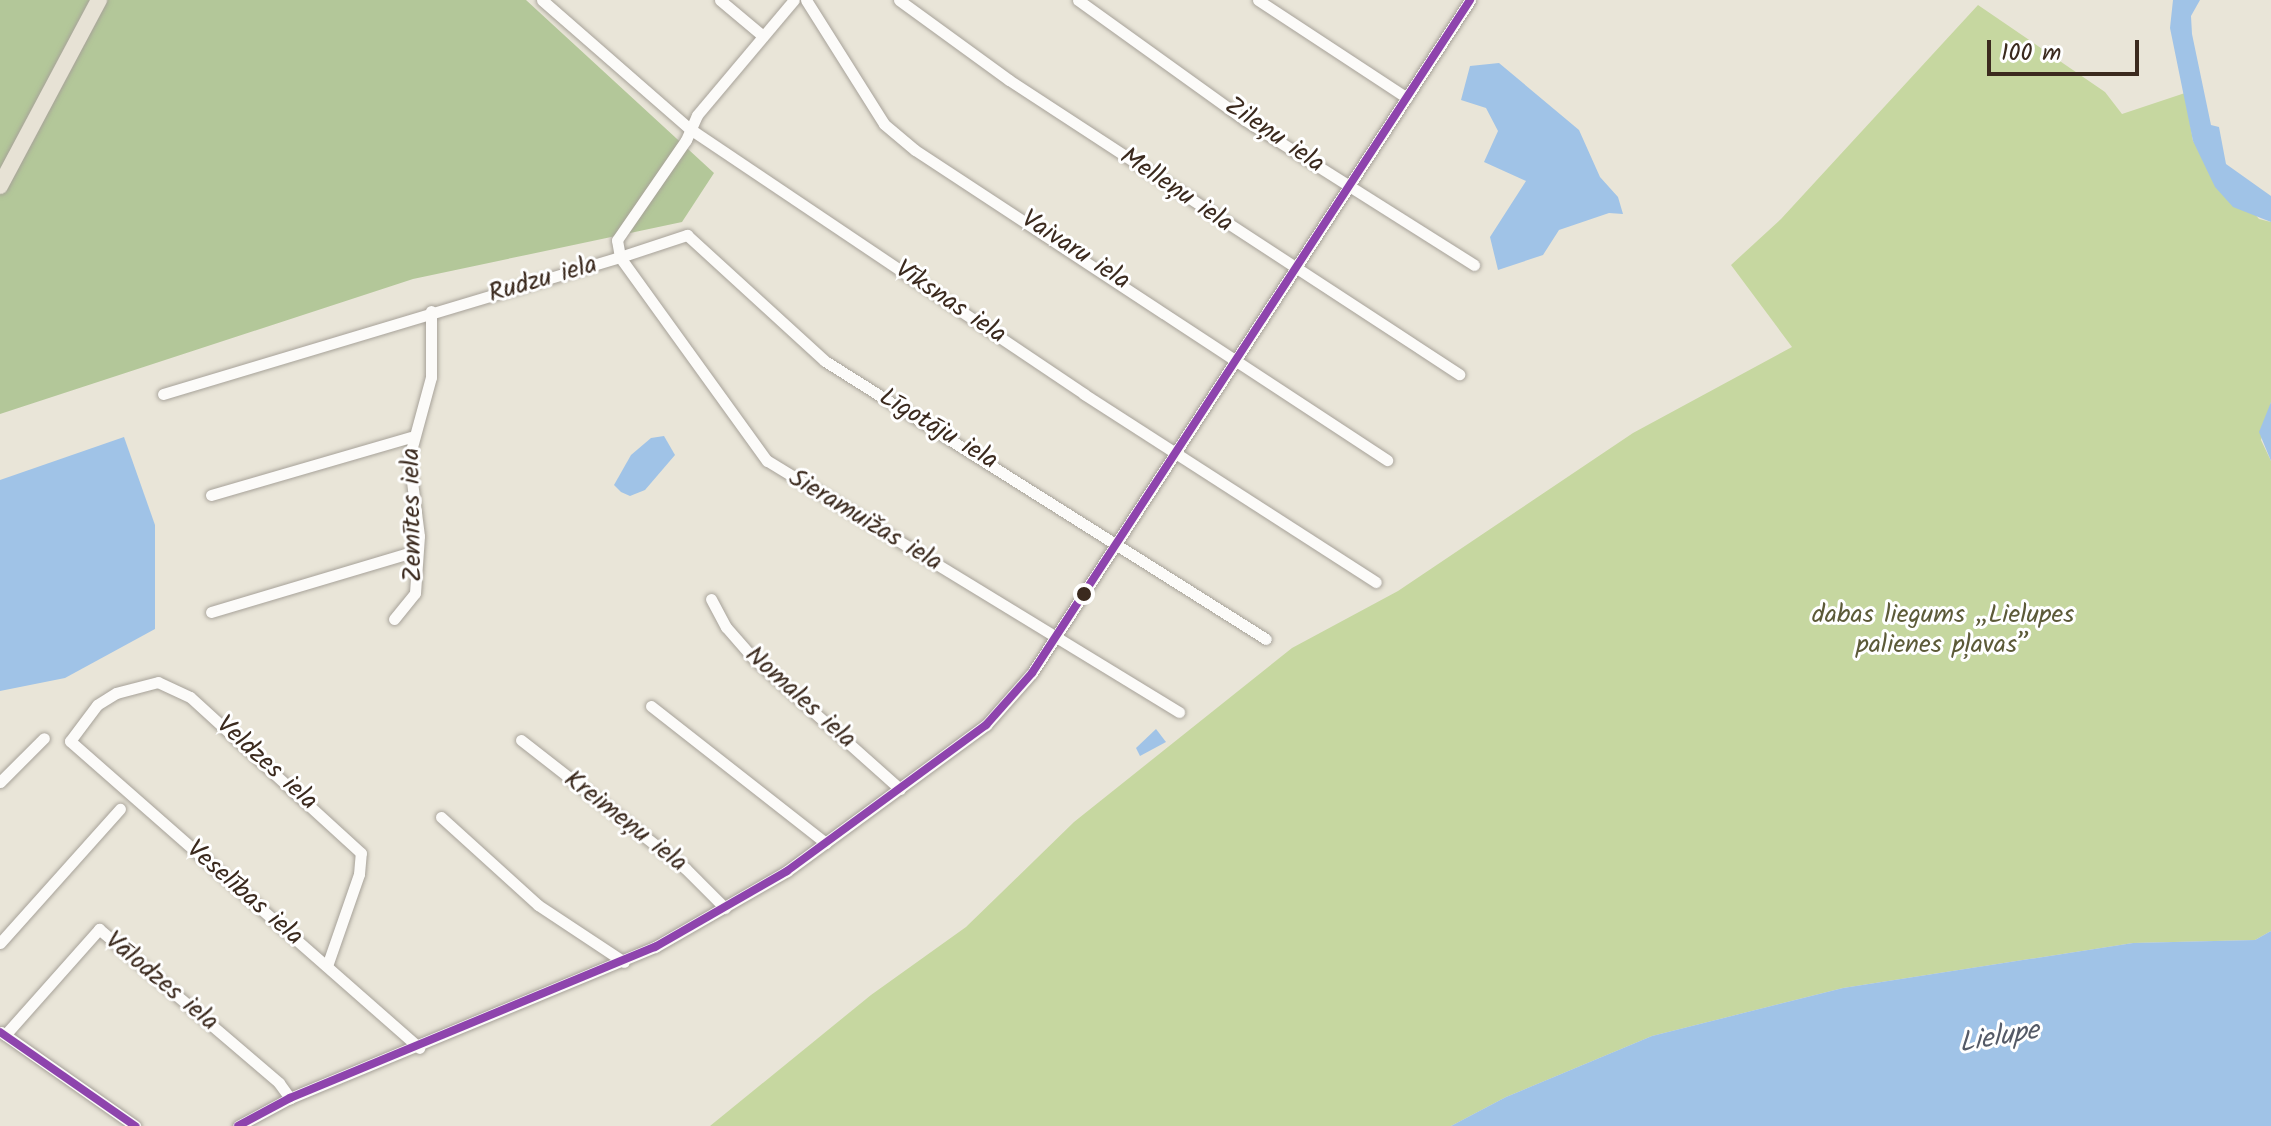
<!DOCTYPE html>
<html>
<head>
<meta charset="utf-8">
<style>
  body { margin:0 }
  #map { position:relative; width:2271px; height:1126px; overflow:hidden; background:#e9e5d8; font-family:Kalam,sans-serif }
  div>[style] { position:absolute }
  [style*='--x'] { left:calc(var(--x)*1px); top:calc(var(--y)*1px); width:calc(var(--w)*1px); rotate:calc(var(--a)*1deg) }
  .green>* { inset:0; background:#c6d7a0 }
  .forest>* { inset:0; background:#b3c799 }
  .water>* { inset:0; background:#a0c3e7 }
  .roads { filter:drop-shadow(0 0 2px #a7a299) drop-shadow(0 0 2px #a7a299) }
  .minor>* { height:11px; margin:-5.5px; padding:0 5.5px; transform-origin:5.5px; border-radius:5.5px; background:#fcfbf9 }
  .highway>* { height:16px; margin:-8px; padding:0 8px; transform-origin:8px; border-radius:8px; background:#e7e2d5 }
  .bus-1>* { height:8px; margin:-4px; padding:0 4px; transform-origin:4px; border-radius:4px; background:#8e44ad }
  .dots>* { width:22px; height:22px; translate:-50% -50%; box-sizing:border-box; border:4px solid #fff; border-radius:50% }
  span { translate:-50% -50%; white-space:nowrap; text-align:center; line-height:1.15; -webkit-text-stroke:6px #fff; paint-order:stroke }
  .street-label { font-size:26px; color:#3b2a1e }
  .park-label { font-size:26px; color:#5c5a38 }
  .water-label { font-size:28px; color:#545a67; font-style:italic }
  .scale { position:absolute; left:1987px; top:40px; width:152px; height:36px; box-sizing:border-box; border:4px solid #3b2a1e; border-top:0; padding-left:10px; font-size:24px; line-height:28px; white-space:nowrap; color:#3b2a1e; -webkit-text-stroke:6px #fff; paint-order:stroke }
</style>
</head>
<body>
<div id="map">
  <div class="green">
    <i style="clip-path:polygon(1978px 5px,2105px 92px,2122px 114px,2185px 93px,2193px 141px,2259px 219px,2271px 222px,2271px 402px,2261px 440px,2271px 461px,2271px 931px,2255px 940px,2133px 943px,1843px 988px,1652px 1036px,1506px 1097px,1451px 1126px,710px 1126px,871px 995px,966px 927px,1074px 822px,1292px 648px,1398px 591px,1633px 433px,1792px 347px,1731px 265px,1781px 219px)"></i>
  </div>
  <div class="forest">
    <i style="clip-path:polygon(0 0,526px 0,714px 173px,682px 222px,413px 279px,0 414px)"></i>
  </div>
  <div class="water">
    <i style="clip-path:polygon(2173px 0,2200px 0,2191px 16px,2192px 34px,2211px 125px,2219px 127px,2226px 164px,2271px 196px,2271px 222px,2233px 207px,2215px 187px,2193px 141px,2170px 28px)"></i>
    <i style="clip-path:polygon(1499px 63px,1579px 130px,1600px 177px,1618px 197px,1623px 214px,1609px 213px,1559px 230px,1543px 255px,1498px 270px,1490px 237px,1526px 181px,1484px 162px,1498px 131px,1486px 108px,1461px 100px,1470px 66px)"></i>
    <i style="clip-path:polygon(2271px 402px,2271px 461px,2259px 432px)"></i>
    <i style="clip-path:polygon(664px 436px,675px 455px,645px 490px,630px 496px,621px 492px,614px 485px,631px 455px,651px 438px)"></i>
    <i style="clip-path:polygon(124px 437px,155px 525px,155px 629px,65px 678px,0 691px,0 480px)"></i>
    <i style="clip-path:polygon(1156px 729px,1166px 742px,1140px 756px,1136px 748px)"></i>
    <i style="clip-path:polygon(2271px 931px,2271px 1126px,1451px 1126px,1506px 1097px,1652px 1036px,1843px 988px,2133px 943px,2255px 940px)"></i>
  </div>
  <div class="roads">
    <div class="minor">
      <i style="--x:542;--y:0;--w:196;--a:41.1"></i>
      <i style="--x:690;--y:129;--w:475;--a:33.9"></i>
      <i style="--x:1084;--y:394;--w:347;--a:32.8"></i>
      <i style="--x:720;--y:0;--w:56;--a:39.9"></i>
      <i style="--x:806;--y:0;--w:146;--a:57.8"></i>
      <i style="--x:884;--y:124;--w:40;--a:40"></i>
      <i style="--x:915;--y:150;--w:565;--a:33.3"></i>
      <i style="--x:899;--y:0;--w:136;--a:36"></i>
      <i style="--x:1009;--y:80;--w:538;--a:33.16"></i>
      <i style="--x:1078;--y:0;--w:206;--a:35.7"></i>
      <i style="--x:1245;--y:120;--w:271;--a:32.3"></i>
      <i style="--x:1258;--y:0;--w:178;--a:33.3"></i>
      <i style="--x:163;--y:394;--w:477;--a:-16.7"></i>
      <i style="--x:620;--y:257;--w:17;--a:-100"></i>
      <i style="--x:617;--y:240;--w:121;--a:-55.4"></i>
      <i style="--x:686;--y:140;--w:27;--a:-66"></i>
      <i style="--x:697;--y:115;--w:150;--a:-49.9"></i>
      <i style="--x:211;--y:495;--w:208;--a:-16.2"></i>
      <i style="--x:711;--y:599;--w:32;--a:62"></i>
      <i style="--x:726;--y:627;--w:41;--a:48.9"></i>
      <i style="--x:753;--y:658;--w:197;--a:41.7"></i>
      <i style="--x:211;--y:612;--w:214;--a:-16.6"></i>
      <i style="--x:394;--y:619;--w:33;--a:-51"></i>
      <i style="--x:415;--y:593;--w:57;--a:-86"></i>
      <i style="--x:419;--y:536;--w:79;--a:-97.3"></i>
      <i style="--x:409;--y:458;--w:84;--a:-74.8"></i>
      <i style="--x:431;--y:377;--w:66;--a:-90"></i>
      <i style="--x:651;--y:706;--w:222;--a:38.1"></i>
      <i style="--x:1179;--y:712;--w:482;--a:-148.6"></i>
      <i style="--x:767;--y:461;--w:251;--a:-125.8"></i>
      <i style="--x:620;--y:257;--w:71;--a:-18.2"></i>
      <i style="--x:687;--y:235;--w:187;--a:42.4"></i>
      <i style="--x:825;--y:361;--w:521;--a:32.23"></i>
      <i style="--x:521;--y:740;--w:209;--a:38"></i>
      <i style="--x:686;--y:869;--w:55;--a:45"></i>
      <i style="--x:0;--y:782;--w:62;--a:-45"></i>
      <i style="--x:441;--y:817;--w:131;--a:42.2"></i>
      <i style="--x:538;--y:905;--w:103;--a:33.5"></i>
      <i style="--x:0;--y:943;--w:180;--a:-48.2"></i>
      <i style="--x:327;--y:966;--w:97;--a:-70.8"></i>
      <i style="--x:359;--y:874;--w:21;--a:-85"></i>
      <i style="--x:361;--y:853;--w:231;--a:-137.6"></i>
      <i style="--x:190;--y:697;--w:35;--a:-155"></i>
      <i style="--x:158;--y:682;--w:43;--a:165.3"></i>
      <i style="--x:116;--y:693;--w:22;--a:148"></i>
      <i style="--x:97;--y:705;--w:45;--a:126.9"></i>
      <i style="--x:70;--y:741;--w:465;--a:41.3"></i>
      <i style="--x:1;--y:1032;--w:164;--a:35"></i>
      <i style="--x:5;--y:1035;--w:142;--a:-48.4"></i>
      <i style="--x:99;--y:929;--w:237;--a:40.5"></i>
      <i style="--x:279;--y:1083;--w:19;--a:54"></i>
      <i style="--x:238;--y:1126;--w:59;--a:-28.3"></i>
      <i style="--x:290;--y:1098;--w:395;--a:-22.5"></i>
      <i style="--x:655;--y:947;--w:152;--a:-29.9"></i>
      <i style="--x:787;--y:871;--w:247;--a:-36.3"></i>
      <i style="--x:986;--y:725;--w:69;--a:-48.5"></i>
      <i style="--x:1032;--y:673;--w:803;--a:-56.94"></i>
    </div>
    <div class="highway">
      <i style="--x:0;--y:186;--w:211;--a:-62"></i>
    </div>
  </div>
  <div class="bus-1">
    <i style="--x:0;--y:1032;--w:165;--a:34.8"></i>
    <i style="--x:238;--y:1126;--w:59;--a:-28.3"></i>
    <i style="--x:290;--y:1098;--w:395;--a:-22.5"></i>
    <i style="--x:655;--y:947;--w:152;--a:-29.9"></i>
    <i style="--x:787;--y:871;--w:247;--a:-36.3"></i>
    <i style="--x:986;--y:725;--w:69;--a:-48.5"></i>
    <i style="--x:1032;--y:673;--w:803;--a:-56.94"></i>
  </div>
  <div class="dots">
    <i style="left:1084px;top:594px;background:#3b2a1e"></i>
  </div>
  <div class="street-label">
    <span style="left:1274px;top:136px;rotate:34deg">Zileņu iela</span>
    <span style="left:1176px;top:191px;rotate:34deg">Melleņu iela</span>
    <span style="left:1075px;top:251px;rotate:33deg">Vaivaru iela</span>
    <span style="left:543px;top:280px;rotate:-16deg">Rudzu iela</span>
    <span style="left:950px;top:303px;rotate:34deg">Vīksnas iela</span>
    <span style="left:938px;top:430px;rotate:31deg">Līgotāju iela</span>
    <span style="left:413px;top:515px;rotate:-91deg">Zemītes iela</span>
    <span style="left:865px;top:521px;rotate:31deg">Sieramuižas iela</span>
    <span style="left:800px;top:698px;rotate:42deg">Nomales iela</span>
    <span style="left:266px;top:764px;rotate:42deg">Veldzes iela</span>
    <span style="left:625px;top:822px;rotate:38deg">Kreimeņu iela</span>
    <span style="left:244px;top:894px;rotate:41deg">Veselības iela</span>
    <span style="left:161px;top:982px;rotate:40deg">Vālodzes iela</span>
  </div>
  <div class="park-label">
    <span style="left:1943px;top:631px">dabas liegums „Lielupes<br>palienes pļavas”</span>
  </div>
  <div class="water-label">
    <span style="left:1999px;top:1038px;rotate:-10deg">Lielupe</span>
  </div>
  <div class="scale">100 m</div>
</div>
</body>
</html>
